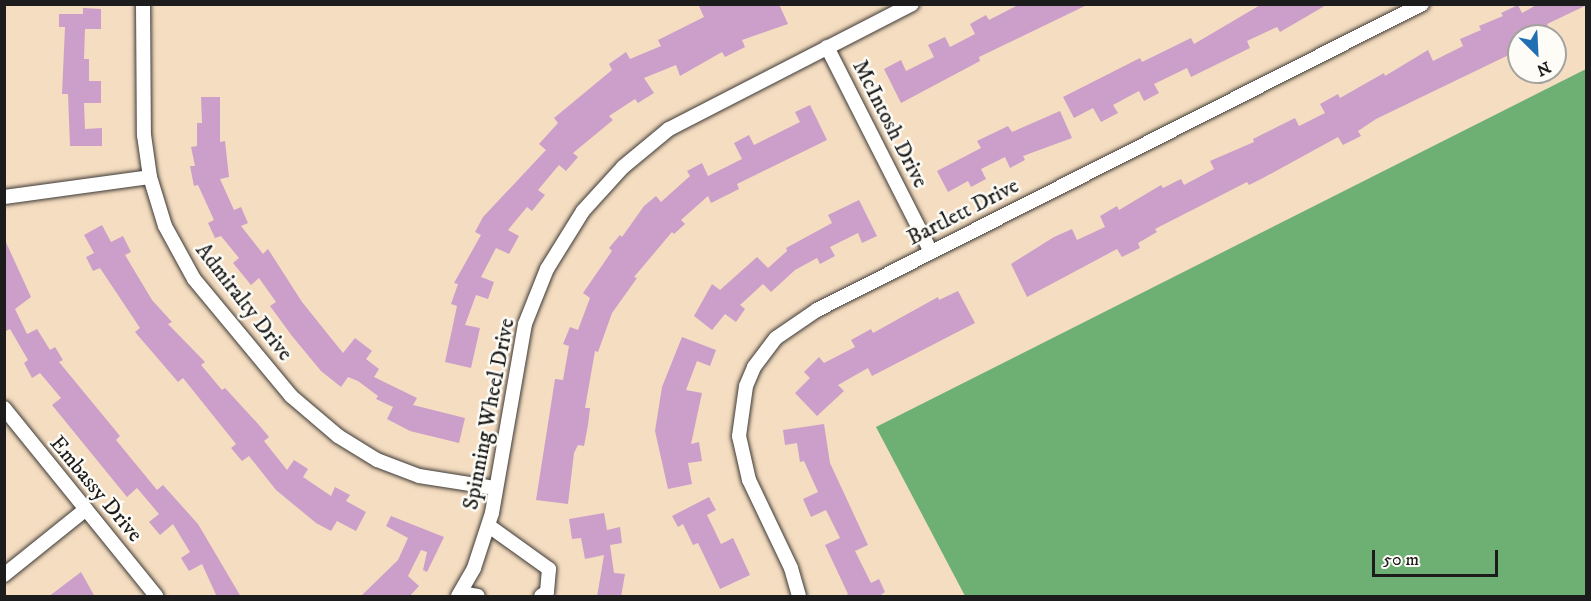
<!DOCTYPE html>
<html>
<head>
<meta charset="utf-8">
<style>
  body { margin:0 }
  #map { position:relative; width:1591px; height:601px; overflow:hidden; background:#f5ddc1; font-family:"IM FELL DW Pica",serif }
  div>[style] { position:absolute }
  [style*='--x'] { left:calc(var(--x)*1px); top:calc(var(--y)*1px); width:calc(var(--w)*1px); rotate:calc(var(--a)*1deg) }
  .forest>* { inset:0; background:#6eb073 }
  .building>* { inset:0; background:#cb9fc9 }
  .roads { filter:drop-shadow(0 0 2px #3d3935) drop-shadow(0 0 2px #3d3935) }
  .street>* { height:14px; margin:-7px; padding:0 7px; transform-origin:7px; border-radius:7px; background:#fff }
  span { translate:-50% -50%; white-space:nowrap; text-align:center; line-height:1.15; -webkit-text-stroke:5px #fdfcf7; paint-order:stroke }
  .street-label { font-size:22px; color:#1c1c1c }
  .frame { position:absolute; inset:0; border:6px solid #1c1c1c; pointer-events:none }
  .north { position:absolute; left:1507px; top:24px; width:60px; height:60px; box-sizing:border-box; background:#fdfcf7; border:2px solid #a3a29f; border-radius:50%; rotate:156deg; font-size:16px; font-weight:700; line-height:24px; text-align:center; color:#1c1c1c }
  .north::after { content:''; display:block; margin:auto; width:21px; height:27px; background:#1f6fb2; clip-path:polygon(50% 0,100% 100%,50% 72%,0 100%) }
  .scale { position:absolute; left:1372px; top:550px; width:126px; height:27px; box-sizing:border-box; border:3px solid #1c1c1c; border-top:0; padding-left:8px; font-size:18px; line-height:21px; white-space:nowrap; color:#1c1c1c; -webkit-text-stroke:4px #fdfcf7; paint-order:stroke }
</style>
</head>
<body>
<div id="map">
  <div class="forest">
    <i style="clip-path:polygon(1586px 69px,1586px 596px,965px 596px,876px 427px)"></i>
  </div>
  <div class="building">
    <i style="clip-path:polygon(698px 4px,779px 4px,788px 24px,742px 40px,745px 47px,725px 57px,722px 52px,680px 76px,676px 65px,644px 78px,654px 93px,638px 103px,635px 99px,609px 116px,613px 120px,573px 153px,578px 157px,566px 171px,559px 165px,538px 190px,545px 195px,532px 211px,527px 207px,508px 230px,519px 236px,509px 254px,496px 248px,481px 277px,494px 282px,488px 299px,476px 295px,465px 325px,480px 328px,471px 368px,445px 362px,457px 306px,451px 304px,458px 284px,454px 283px,481px 235px,475px 232px,483px 217px,546px 150px,539px 144px,558px 123px,554px 118px,612px 70px,609px 64px,626px 52px,630px 59px,661px 46px,658px 40px,704px 17px)"></i>
    <i style="clip-path:polygon(1020px 4px,1089px 4px,979px 57px,980px 61px,901px 103px,884px 69px,901px 60px,906px 71px,934px 57px,928px 45px,945px 37px,950px 47px,975px 34px,970px 24px,986px 15px,989px 20px)"></i>
    <i style="clip-path:polygon(1262px 4px,1328px 4px,1280px 32px,1277px 27px,1247px 41px,1250px 48px,1191px 77px,1187px 68px,1154px 84px,1159px 93px,1144px 101px,1139px 91px,1113px 105px,1118px 113px,1101px 122px,1093px 108px,1074px 118px,1063px 97px,1140px 58px,1142px 62px,1191px 38px,1194px 44px)"></i>
    <i style="clip-path:polygon(1538px 4px,1587px 5px,1547px 24px,1550px 30px,1538px 36px,1519px 36px,1519px 50px,1376px 119px,1358px 131px,1361px 136px,1343px 145px,1338px 137px,1263px 178px,1249px 185px,1247px 182px,1155px 229px,1157px 232px,1138px 243px,1140px 248px,1122px 257px,1117px 249px,1027px 297px,1011px 264px,1054px 237px,1072px 229px,1077px 240px,1105px 227px,1100px 216px,1117px 206px,1119px 210px,1161px 185px,1163px 188px,1181px 179px,1184px 185px,1214px 169px,1210px 161px,1254px 142px,1253px 139px,1295px 118px,1299px 126px,1325px 113px,1320px 104px,1338px 94px,1340px 98px,1384px 73px,1385px 76px,1428px 50px,1433px 61px,1463px 46px,1460px 39px,1481px 30px,1479px 26px,1503px 16px,1501px 13px,1518px 5px,1522px 13px)"></i>
    <i style="clip-path:polygon(83px 8px,101px 9px,101px 29px,85px 29px,84px 59px,89px 59px,89px 81px,101px 81px,101px 103px,84px 103px,85px 129px,102px 128px,102px 146px,70px 146px,68px 94px,62px 94px,65px 27px,59px 27px,59px 14px,83px 14px)"></i>
    <i style="clip-path:polygon(201px 97px,220px 97px,220px 142px,225px 141px,229px 177px,220px 179px,234px 210px,241px 207px,248px 223px,241px 226px,263px 254px,268px 249px,302px 302px,343px 353px,355px 338px,372px 351px,366px 359px,379px 369px,374px 377px,417px 398px,413px 405px,465px 418px,459px 443px,410px 431px,387px 419px,393px 407px,376px 399px,378px 396px,358px 381px,348px 377px,341px 387px,321px 371px,292px 336px,270px 306px,276px 302px,259px 278px,251px 285px,233px 263px,239px 258px,221px 236px,215px 238px,208px 223px,214px 220px,198px 185px,194px 186px,190px 166px,195px 166px,191px 147px,197px 146px,197px 123px,202px 123px)"></i>
    <i style="clip-path:polygon(810px 105px,827px 140px,737px 184px,739px 189px,711px 203px,708px 196px,681px 220px,685px 224px,674px 234px,672px 232px,634px 277px,637px 278px,612px 313px,598px 352px,595px 351px,585px 408px,590px 408px,588px 425px,584px 446px,578px 445px,574px 453px,568px 504px,536px 500px,555px 379px,563px 380px,569px 346px,563px 344px,570px 327px,578px 330px,590px 298px,583px 293px,612px 251px,609px 248px,620px 235px,622px 237px,644px 206px,656px 196px,661px 202px,690px 176px,687px 171px,702px 163px,708px 176px,742px 159px,734px 143px,749px 135px,754px 145px,800px 122px,795px 112px)"></i>
    <i style="clip-path:polygon(1060px 111px,1072px 138px,1023px 156px,1025px 160px,1010px 168px,1005px 157px,981px 169px,986px 179px,971px 187px,968px 181px,948px 192px,937px 171px,981px 148px,977px 141px,1008px 126px,1012px 132px)"></i>
    <i style="clip-path:polygon(859px 200px,877px 236px,862px 243px,858px 233px,830px 247px,835px 256px,820px 264px,817px 258px,795px 270px,771px 292px,763px 284px,740px 305px,745px 309px,736px 322px,725px 314px,712px 330px,694px 316px,712px 284px,720px 290px,757px 257px,768px 268px,787px 251px,786px 248px,832px 223px,828px 215px)"></i>
    <i style="clip-path:polygon(102px 225px,111px 242px,123px 236px,131px 252px,125px 255px,152px 300px,172px 322px,168px 324px,205px 362px,201px 365px,222px 390px,225px 388px,259px 425px,269px 437px,264px 441px,287px 470px,294px 460px,308px 469px,303px 477px,331px 496px,335px 487px,350px 495px,346px 501px,366px 512px,356px 531px,337px 521px,331px 531px,316px 523px,276px 490px,249px 456px,242px 461px,231px 448px,236px 444px,183px 378px,178px 382px,135px 332px,140px 328px,100px 268px,93px 271px,86px 257px,94px 253px,84px 235px)"></i>
    <i style="clip-path:polygon(4px 238px,31px 297px,15px 309px,27px 334px,37px 329px,50px 350px,55px 347px,63px 360px,59px 362px,120px 436px,116px 440px,157px 490px,163px 485px,198px 524px,241px 597px,217px 597px,202px 564px,189px 571px,181px 558px,190px 552px,173px 524px,160px 535px,149px 522px,159px 514px,137px 488px,127px 497px,52px 405px,61px 398px,40px 373px,32px 378px,24px 363px,28px 360px,10px 329px,4px 332px)"></i>
    <i style="clip-path:polygon(958px 291px,975px 323px,872px 376px,868px 368px,838px 385px,844px 391px,817px 416px,795px 393px,810px 378px,804px 372px,819px 357px,824px 363px,855px 347px,851px 340px,871px 329px,873px 333px,938px 297px,939px 300px)"></i>
    <i style="clip-path:polygon(682px 337px,716px 350px,710px 366px,697px 361px,686px 390px,702px 393px,691px 444px,699px 442px,702px 461px,688px 463px,692px 484px,668px 489px,655px 431px,662px 387px)"></i>
    <i style="clip-path:polygon(824px 424px,830px 463px,868px 545px,855px 551px,871px 583px,879px 579px,885px 592px,878px 597px,844px 597px,848px 594px,825px 545px,840px 538px,826px 510px,811px 517px,803px 499px,818px 492px,804px 461px,800px 462px,797px 443px,785px 445px,783px 430px)"></i>
    <i style="clip-path:polygon(709px 497px,716px 510px,707px 515px,721px 544px,733px 538px,750px 575px,720px 589px,698px 543px,693px 545px,683px 524px,678px 527px,672px 516px)"></i>
    <i style="clip-path:polygon(604px 513px,607px 530px,620px 527px,622px 543px,610px 545px,614px 573px,625px 574px,621px 597px,597px 597px,604px 555px,585px 559px,581px 538px,572px 539px,569px 519px)"></i>
    <i style="clip-path:polygon(391px 516px,444px 537px,427px 572px,423px 570px,427px 552px,421px 550px,408px 576px,419px 586px,409px 597px,360px 597px,398px 560px,408px 538px,386px 526px)"></i>
    <i style="clip-path:polygon(81px 572px,95px 597px,48px 597px)"></i>
  </div>
  <div class="roads">
    <div class="street">
      <i style="--x:143;--y:4;--w:131;--a:89.6"></i>
      <i style="--x:144;--y:135;--w:42;--a:81.9"></i>
      <i style="--x:150;--y:177;--w:51;--a:73"></i>
      <i style="--x:165;--y:226;--w:60;--a:61.3"></i>
      <i style="--x:194;--y:279;--w:152;--a:50.3"></i>
      <i style="--x:291;--y:396;--w:62;--a:40.4"></i>
      <i style="--x:338;--y:436;--w:46;--a:31.6"></i>
      <i style="--x:377;--y:460;--w:45;--a:20.9"></i>
      <i style="--x:419;--y:476;--w:78;--a:8.9"></i>
      <i style="--x:827;--y:47;--w:230;--a:63.1"></i>
      <i style="--x:4;--y:197;--w:147;--a:-7.8"></i>
      <i style="--x:4;--y:408;--w:242;--a:51"></i>
      <i style="--x:489;--y:526;--w:74;--a:35.6"></i>
      <i style="--x:549;--y:569;--w:23;--a:95"></i>
      <i style="--x:547;--y:592;--w:7;--a:146"></i>
      <i style="--x:4;--y:575;--w:105;--a:-38.8"></i>
      <i style="--x:461;--y:593;--w:17;--a:10"></i>
      <i style="--x:458;--y:596;--w:32;--a:-60"></i>
      <i style="--x:474;--y:568;--w:58;--a:-71.9"></i>
      <i style="--x:492;--y:513;--w:192;--a:-80.1"></i>
      <i style="--x:525;--y:324;--w:59;--a:-68.2"></i>
      <i style="--x:547;--y:269;--w:68;--a:-58.2"></i>
      <i style="--x:583;--y:211;--w:59;--a:-47.7"></i>
      <i style="--x:623;--y:167;--w:60;--a:-39.6"></i>
      <i style="--x:669;--y:129;--w:273;--a:-27.2"></i>
      <i style="--x:799;--y:596;--w:29;--a:-106"></i>
      <i style="--x:791;--y:568;--w:98;--a:-115.5"></i>
      <i style="--x:749;--y:480;--w:45;--a:-102.8"></i>
      <i style="--x:739;--y:436;--w:50;--a:-82"></i>
      <i style="--x:746;--y:386;--w:21;--a:-67"></i>
      <i style="--x:754;--y:367;--w:36;--a:-53"></i>
      <i style="--x:776;--y:338;--w:50;--a:-34.3"></i>
      <i style="--x:817;--y:310;--w:678;--a:-26.83"></i>
    </div>
  </div>
  <div class="street-label">
    <span style="left:890px;top:124px;rotate:63deg">McIntosh Drive</span>
    <span style="left:963px;top:212px;rotate:-27deg">Bartlett Drive</span>
    <span style="left:244px;top:302px;rotate:52deg">Admiralty Drive</span>
    <span style="left:489px;top:414px;rotate:-79deg">Spinning Wheel Drive</span>
    <span style="left:96px;top:489px;rotate:50deg">Embassy Drive</span>
  </div>
  <div class="frame"></div>
  <div class="north">N</div>
  <div class="scale">50 m</div>
</div>
</body>
</html>
